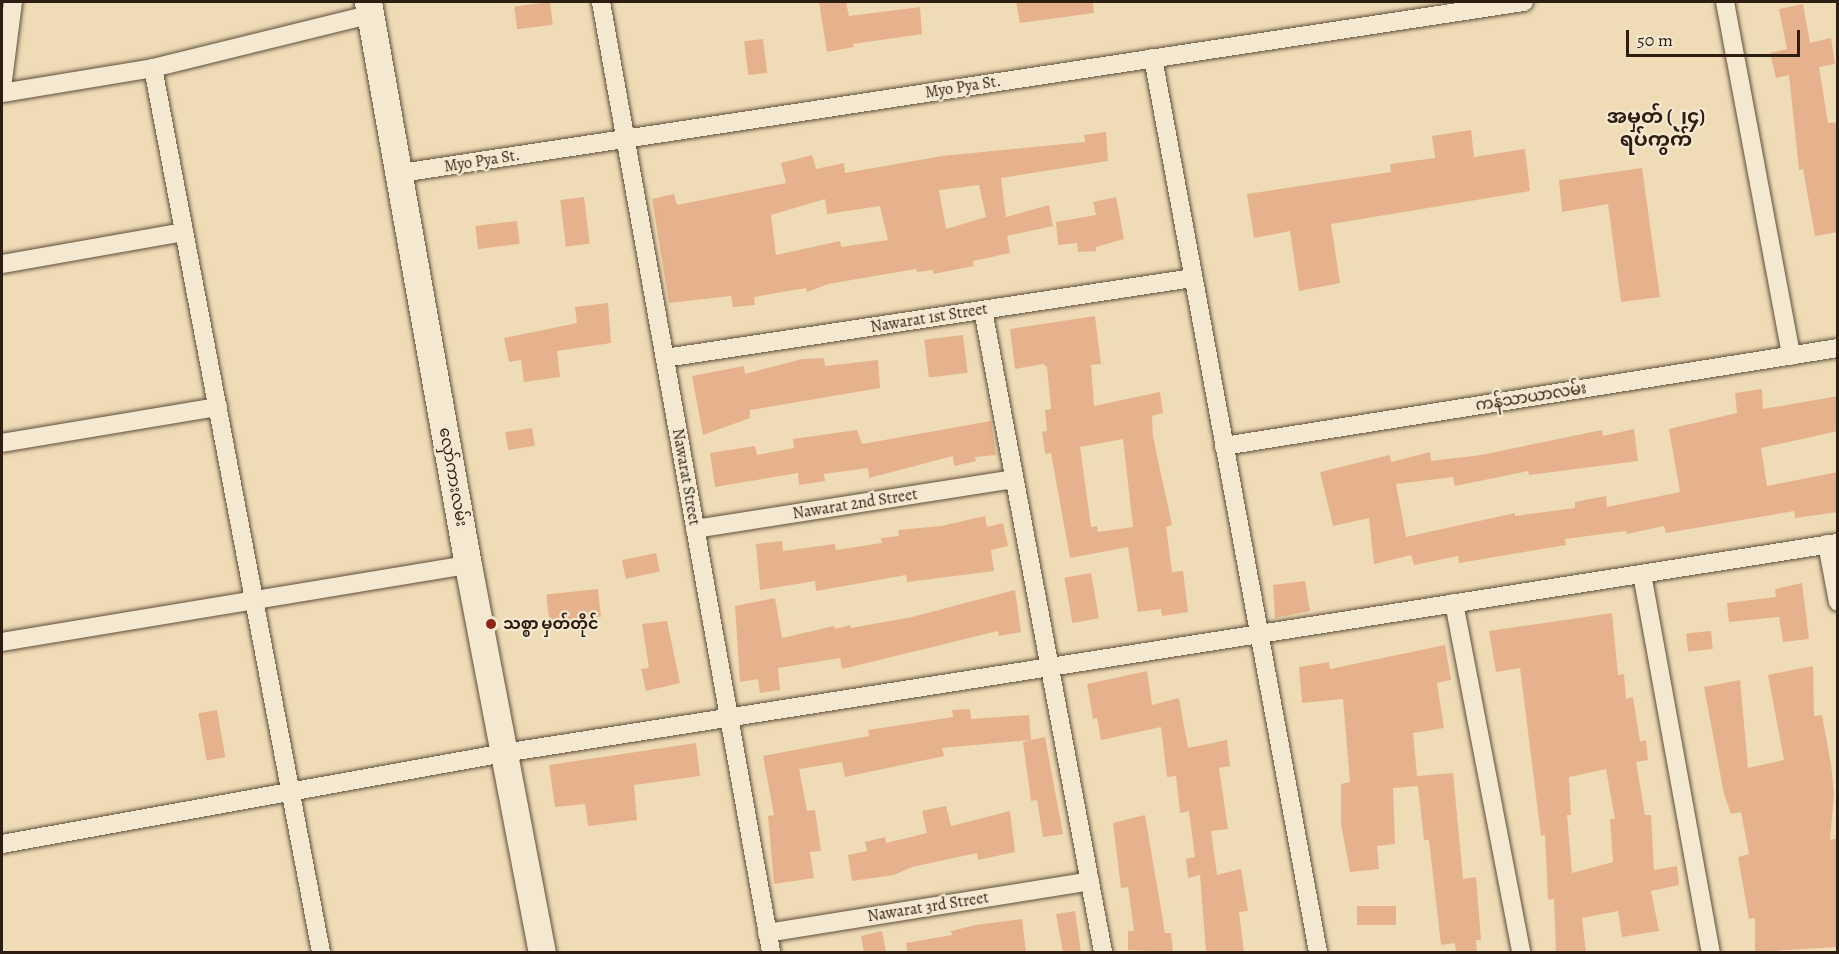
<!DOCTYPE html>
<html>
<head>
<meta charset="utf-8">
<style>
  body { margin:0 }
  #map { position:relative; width:1839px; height:954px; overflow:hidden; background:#efdcb6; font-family:Alegreya,"Noto Sans Myanmar",serif }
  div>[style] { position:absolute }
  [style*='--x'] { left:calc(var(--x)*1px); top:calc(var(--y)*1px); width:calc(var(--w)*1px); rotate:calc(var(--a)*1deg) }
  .building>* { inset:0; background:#e5b28d; transform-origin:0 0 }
  .roads { filter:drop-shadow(0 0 2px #5e4e3b) drop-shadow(0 0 2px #5e4e3b) }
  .street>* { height:18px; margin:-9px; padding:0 9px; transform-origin:9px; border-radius:9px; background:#f5e8d0 }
  .secondary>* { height:27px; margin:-13.5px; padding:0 13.5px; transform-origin:13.5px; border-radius:13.5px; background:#f5e8d0 }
  .dots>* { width:16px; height:16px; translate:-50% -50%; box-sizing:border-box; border:3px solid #f5e8d0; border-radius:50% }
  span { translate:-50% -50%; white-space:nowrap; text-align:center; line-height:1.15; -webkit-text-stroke:4.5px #f5e8d0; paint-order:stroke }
  .street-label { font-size:16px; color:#2e1e12 }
  .poi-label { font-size:16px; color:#2e1e12; font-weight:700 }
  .left { translate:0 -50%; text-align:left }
  .quarter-label { font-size:20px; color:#2e1e12; font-weight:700 }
  .frame { position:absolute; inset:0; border:3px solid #2e1e12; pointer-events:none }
  .scale { position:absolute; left:1626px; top:30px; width:174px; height:27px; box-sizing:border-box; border:3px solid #2e1e12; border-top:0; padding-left:8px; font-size:18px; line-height:21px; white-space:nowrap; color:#2e1e12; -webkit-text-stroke:4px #f5e8d0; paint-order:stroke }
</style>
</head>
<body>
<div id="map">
  <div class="building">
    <i style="left:550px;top:2px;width:23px;height:36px;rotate:83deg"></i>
    <i style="clip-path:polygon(819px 2px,846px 2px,849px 16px,920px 7px,922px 34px,853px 44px,854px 47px,827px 52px)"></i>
    <i style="clip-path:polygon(1016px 2px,1093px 2px,1094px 13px,1020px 23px)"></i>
    <i style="clip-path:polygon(1803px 4px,1810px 43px,1831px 38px,1835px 64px,1819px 67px,1828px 123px,1838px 122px,1838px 232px,1815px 236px,1803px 169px,1799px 170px,1789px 75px,1776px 78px,1770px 53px,1787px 49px,1779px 9px)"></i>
    <i style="left:763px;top:39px;width:34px;height:19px;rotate:83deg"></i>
    <i style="clip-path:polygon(1471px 130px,1474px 157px,1525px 149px,1530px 191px,1331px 224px,1340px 283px,1299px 291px,1290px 231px,1254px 238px,1247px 194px,1391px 172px,1390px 164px,1435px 158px,1432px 136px)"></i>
    <i style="clip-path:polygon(evenodd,1106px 132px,1108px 161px,1001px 178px,1006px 217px,1049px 205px,1053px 226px,1007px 236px,1010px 253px,973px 261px,974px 266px,933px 274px,933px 270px,917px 272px,916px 269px,828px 284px,807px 292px,806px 288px,754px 297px,755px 305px,733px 307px,731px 296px,669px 303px,652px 199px,674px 194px,677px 205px,786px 183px,781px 163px,812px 155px,816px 169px,844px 163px,845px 173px,942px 156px,1085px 142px,1084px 135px,1106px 132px,979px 185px,986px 217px,946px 229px,939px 190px,979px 185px,1106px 132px,825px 199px,827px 214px,880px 206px,888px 240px,841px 247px,840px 241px,776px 255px,771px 215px,825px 199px)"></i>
    <i style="clip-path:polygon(1642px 168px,1660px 297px,1621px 302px,1608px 204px,1562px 212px,1559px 180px)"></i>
    <i style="left:584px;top:197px;width:47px;height:24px;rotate:83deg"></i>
    <i style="clip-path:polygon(1116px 197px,1124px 239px,1096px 247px,1096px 251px,1078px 252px,1077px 243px,1058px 245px,1056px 222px,1096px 215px,1093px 202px)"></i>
    <i style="left:517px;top:221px;width:23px;height:42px;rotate:83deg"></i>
    <i style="clip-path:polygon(608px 303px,611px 343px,557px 351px,560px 377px,524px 382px,521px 360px,509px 362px,504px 338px,577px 323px,575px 307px)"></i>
    <i style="clip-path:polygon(evenodd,1095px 316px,1101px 364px,1091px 365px,1094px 406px,1160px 392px,1163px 413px,1152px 416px,1153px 437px,1172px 525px,1166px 527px,1172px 572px,1183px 571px,1188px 612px,1162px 616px,1161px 609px,1138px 612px,1128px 547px,1070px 558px,1051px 453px,1045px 454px,1042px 432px,1047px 431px,1045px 410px,1051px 409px,1047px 367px,1043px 364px,1015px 369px,1010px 329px,1095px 316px,1123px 439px,1133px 527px,1098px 532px,1097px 526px,1091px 527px,1080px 447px,1123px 439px)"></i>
    <i style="left:963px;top:335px;width:38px;height:39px;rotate:83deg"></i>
    <i style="clip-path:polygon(824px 358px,825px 366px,878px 360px,880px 388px,750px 410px,750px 418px,703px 435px,692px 376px,744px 366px,745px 374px,802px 359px)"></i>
    <i style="clip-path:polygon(1762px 389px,1763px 409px,1838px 396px,1838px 431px,1761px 448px,1767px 486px,1838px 472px,1838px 512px,1795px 518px,1794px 511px,1666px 533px,1664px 526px,1627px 534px,1626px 531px,1565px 539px,1566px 545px,1459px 563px,1458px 556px,1414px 565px,1411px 555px,1374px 564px,1369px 518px,1333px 526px,1320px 472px,1390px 455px,1391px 462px,1430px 452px,1431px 461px,1481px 455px,1602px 430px,1603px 436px,1634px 429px,1638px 461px,1529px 475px,1528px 471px,1455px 486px,1453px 477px,1396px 484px,1406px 537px,1515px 513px,1515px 516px,1575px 508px,1575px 502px,1606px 496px,1607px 507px,1680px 492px,1669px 429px,1737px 413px,1735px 393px)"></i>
    <i style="clip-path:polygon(991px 421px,996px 455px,975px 457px,976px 461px,954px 466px,953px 456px,869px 478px,868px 468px,824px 474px,825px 481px,799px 485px,798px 473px,715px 487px,710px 453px,755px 446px,757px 455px,794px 448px,793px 439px,857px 430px,862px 444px)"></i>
    <i style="left:532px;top:428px;width:18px;height:27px;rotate:81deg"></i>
    <i style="clip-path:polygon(985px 516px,987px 527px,1003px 523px,1008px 546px,991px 550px,994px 571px,907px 582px,906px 575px,816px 591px,815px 581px,760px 590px,756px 544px,782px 541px,783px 551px,835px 544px,836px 550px,882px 543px,881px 538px,899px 536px,898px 530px,941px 526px)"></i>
    <i style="left:656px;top:553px;width:19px;height:35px;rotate:78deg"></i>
    <i style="left:1091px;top:573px;width:46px;height:27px;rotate:80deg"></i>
    <i style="clip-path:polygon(1305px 581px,1310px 611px,1275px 618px,1273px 585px)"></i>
    <i style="clip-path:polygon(1802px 583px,1809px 639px,1783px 642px,1779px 617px,1729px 622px,1727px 603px,1776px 597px,1775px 589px)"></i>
    <i style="left:598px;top:589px;width:28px;height:52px;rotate:84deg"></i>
    <i style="clip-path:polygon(1015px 590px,1021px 632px,999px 636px,998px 631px,842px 669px,840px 658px,778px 668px,780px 690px,760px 693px,758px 679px,740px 682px,735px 606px,775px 598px,782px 638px,834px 626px,835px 629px,850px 625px,851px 628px,912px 617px)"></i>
    <i style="clip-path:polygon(evenodd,1612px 613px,1618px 675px,1624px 674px,1626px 699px,1633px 697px,1640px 742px,1646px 740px,1648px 760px,1636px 762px,1645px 815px,1651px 815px,1654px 870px,1677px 866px,1679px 885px,1651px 891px,1659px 931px,1622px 937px,1618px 911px,1582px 918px,1586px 952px,1556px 952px,1554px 899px,1548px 900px,1545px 835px,1541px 836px,1520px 668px,1496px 672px,1489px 631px,1612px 613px,1606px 769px,1615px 819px,1610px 819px,1613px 862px,1572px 873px,1567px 815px,1571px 815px,1569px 777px,1606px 769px)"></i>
    <i style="clip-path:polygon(667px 621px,680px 683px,646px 691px,641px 669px,649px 668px,642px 624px)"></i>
    <i style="left:1711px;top:631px;width:18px;height:25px;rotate:84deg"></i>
    <i style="clip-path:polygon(1445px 645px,1451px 680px,1437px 683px,1444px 728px,1413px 733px,1417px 776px,1453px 773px,1463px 879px,1476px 877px,1481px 940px,1476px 940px,1477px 952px,1456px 952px,1455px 943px,1441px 945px,1429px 840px,1424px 840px,1418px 786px,1393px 788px,1395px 844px,1377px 846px,1379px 869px,1350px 872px,1341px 824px,1341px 784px,1350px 782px,1343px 699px,1302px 703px,1299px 667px,1329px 662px,1330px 669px)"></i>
    <i style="clip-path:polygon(1813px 666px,1814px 716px,1822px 715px,1831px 764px,1834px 793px,1830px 840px,1838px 838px,1838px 947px,1755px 952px,1755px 918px,1749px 919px,1738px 857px,1749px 854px,1741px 812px,1731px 814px,1724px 794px,1704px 687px,1740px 680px,1748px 768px,1784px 760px,1768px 675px)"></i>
    <i style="clip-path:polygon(1147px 671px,1152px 705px,1179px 698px,1188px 748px,1227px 740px,1230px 766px,1219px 768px,1228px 829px,1211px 831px,1217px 875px,1241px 869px,1248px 911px,1239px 912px,1244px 952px,1206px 952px,1200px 875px,1188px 878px,1186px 859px,1195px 857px,1189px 811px,1180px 813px,1176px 776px,1167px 777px,1161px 727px,1101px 740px,1097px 718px,1093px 719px,1087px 684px)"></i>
    <i style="clip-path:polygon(970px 709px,971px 719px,1029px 715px,1031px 740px,1045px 737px,1063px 834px,1043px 837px,1037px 800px,1031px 801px,1023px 742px,1030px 740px,942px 748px,944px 756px,845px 777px,842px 762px,799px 769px,807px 811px,815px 810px,821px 851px,810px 852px,814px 878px,774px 884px,768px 816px,774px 815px,763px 756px,869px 736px,868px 730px,953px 717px,952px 710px)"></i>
    <i style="left:217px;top:710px;width:48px;height:19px;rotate:80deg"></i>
    <i style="clip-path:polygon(696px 743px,700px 776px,634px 785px,637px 820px,588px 826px,585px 804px,555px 807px,549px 765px)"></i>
    <i style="clip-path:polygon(946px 806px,951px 826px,1010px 811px,1015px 852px,978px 860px,977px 853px,912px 867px,894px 875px,852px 881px,848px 855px,867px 851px,865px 842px,885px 837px,886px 843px,927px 833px,922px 811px)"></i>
    <i style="clip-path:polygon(1145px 815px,1165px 933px,1171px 933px,1173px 952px,1128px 950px,1128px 931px,1134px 931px,1128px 887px,1121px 888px,1113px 823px)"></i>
    <i style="left:1396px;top:906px;width:19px;height:39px;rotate:90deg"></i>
    <i style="clip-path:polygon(1075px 911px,1081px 952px,1063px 952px,1056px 914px)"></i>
    <i style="clip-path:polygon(1022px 919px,1026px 952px,907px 952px,906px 943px,952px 935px,951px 931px,975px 925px)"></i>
    <i style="clip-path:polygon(882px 931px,886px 952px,864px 952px,861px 936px)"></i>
  </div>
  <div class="roads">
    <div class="street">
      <i style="--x:601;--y:2;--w:965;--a:79.85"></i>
      <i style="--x:1725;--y:2;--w:360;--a:79.4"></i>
      <i style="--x:1153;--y:58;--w:909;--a:79.54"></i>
      <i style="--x:153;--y:68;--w:900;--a:79.24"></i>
      <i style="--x:2;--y:88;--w:87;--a:-82.7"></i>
      <i style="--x:2;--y:93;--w:153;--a:-9.4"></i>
      <i style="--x:153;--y:68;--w:227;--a:-13.8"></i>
      <i style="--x:401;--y:173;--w:1136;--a:-8.66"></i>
      <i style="--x:2;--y:264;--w:185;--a:-10"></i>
      <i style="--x:983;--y:310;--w:653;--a:79.41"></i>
      <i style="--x:665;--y:358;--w:534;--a:-8.62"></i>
      <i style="--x:2;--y:443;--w:219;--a:-9.5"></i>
      <i style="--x:1224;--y:446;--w:622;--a:-9.07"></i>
      <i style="--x:695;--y:529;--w:323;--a:-8.9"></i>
      <i style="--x:1827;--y:544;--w:59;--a:79.3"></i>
      <i style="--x:1642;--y:574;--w:384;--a:79.7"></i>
      <i style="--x:1454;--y:603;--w:355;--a:79.1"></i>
      <i style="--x:2;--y:642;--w:472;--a:-9.4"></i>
      <i style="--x:2;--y:844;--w:510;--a:-10.27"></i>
      <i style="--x:504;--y:753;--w:1350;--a:-8.95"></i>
      <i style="--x:767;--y:933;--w:327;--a:-9.1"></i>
    </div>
    <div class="secondary">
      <i style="--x:368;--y:2;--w:572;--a:79.93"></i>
      <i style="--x:468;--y:565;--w:394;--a:79.2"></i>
    </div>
  </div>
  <div class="dots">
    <i style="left:491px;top:624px;background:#8f2418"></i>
  </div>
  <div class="street-label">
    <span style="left:963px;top:87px;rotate:-9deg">Myo Pya St.</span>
    <span style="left:482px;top:161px;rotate:-9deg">Myo Pya St.</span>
    <span style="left:929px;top:318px;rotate:-9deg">Nawarat 1st Street</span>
    <span style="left:1531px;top:397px;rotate:-9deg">ကန်သာယာလမ်း</span>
    <span style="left:453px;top:477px;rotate:80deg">လှော်ကားလမ်း</span>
    <span style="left:686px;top:477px;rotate:80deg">Nawarat Street</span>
    <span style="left:855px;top:504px;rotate:-9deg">Nawarat 2nd Street</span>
    <span style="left:928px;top:907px;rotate:-9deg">Nawarat 3rd Street</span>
  </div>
  <div class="poi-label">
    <span class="left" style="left:503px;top:624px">သစ္စာ မှတ်တိုင်</span>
  </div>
  <div class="quarter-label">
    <span style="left:1656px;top:128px">အမှတ် (၂၄)<br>ရပ်ကွက်</span>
  </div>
  <div class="frame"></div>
  <div class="scale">50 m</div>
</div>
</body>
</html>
